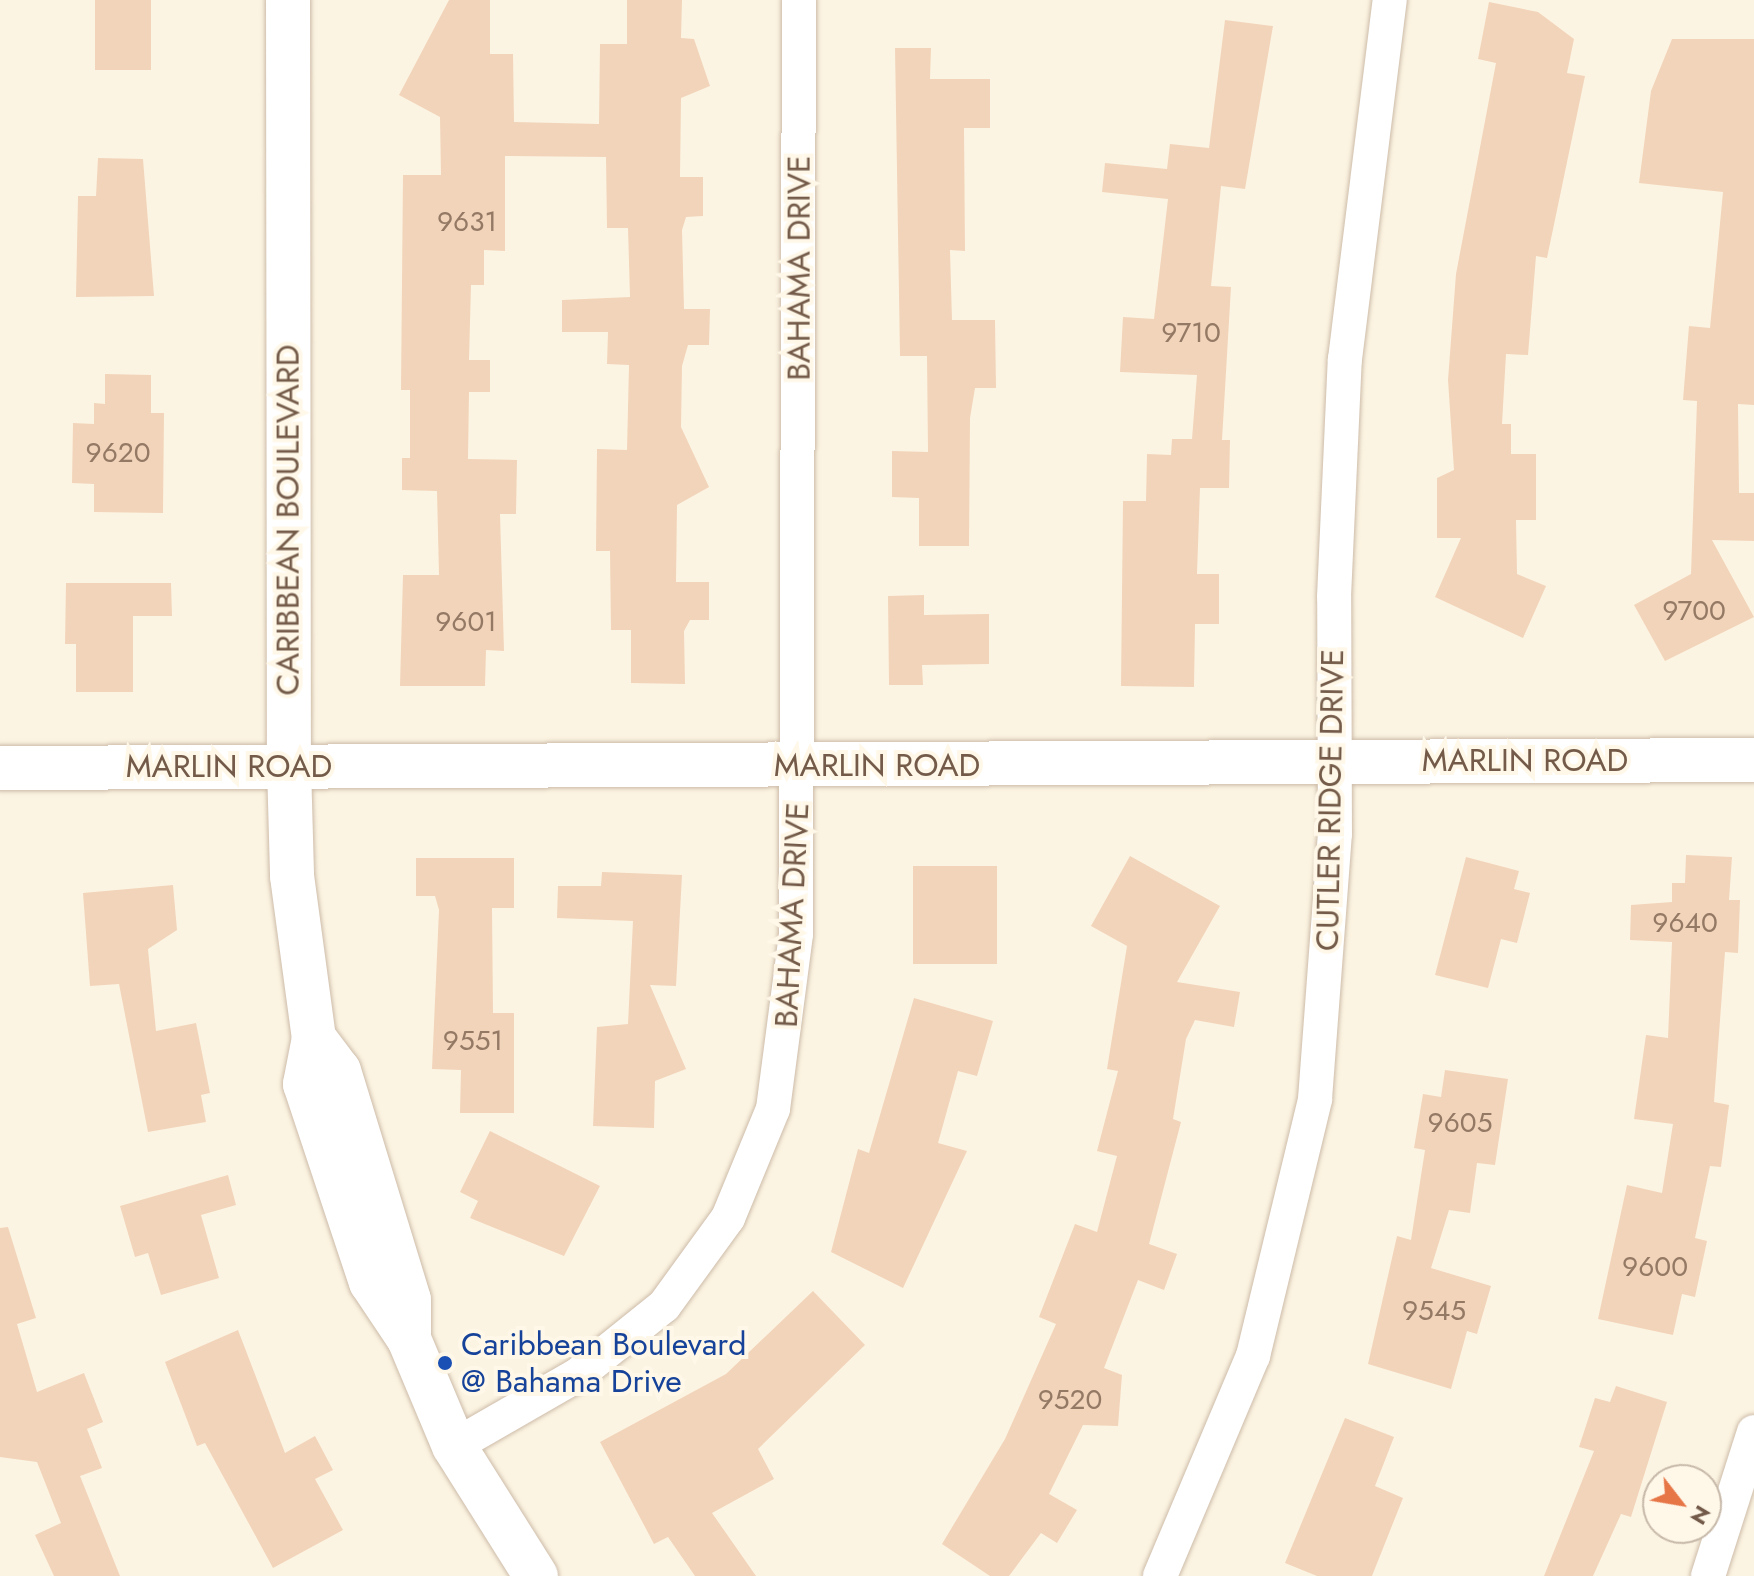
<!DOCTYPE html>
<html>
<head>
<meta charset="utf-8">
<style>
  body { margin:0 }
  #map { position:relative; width:1754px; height:1576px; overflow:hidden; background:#fcf4e2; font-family:Jost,sans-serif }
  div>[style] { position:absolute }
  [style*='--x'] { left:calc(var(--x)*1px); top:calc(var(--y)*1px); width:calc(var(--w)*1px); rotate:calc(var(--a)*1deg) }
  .building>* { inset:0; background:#f2d4ba; transform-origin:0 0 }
  .roads { filter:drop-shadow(0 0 2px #cdbca9) drop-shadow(0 0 2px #cdbca9) }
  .minor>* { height:34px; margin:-17px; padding:0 17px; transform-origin:17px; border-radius:17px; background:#fff }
  .tertiary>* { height:44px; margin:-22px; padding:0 22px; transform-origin:22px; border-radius:22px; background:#fff }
  .dots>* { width:22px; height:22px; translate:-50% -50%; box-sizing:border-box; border:4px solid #fff8e9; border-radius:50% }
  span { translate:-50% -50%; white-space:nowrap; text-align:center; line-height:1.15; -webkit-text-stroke:8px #fff8e9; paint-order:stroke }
  .number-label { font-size:28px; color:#947965 }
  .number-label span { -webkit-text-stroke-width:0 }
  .street-label { font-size:32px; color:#745b49 }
  .transit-label { font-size:32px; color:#164399 }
  .left { translate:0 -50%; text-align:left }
  .north { position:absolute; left:1642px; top:1464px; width:80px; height:80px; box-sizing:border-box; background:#fff8e9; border:2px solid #c7b9a9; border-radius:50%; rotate:121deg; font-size:22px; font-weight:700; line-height:32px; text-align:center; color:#745b49 }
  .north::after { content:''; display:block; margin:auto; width:28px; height:36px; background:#e77647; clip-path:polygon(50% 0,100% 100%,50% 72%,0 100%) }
</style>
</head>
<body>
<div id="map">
  <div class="building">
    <i style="left:95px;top:0;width:56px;height:70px"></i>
    <i style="clip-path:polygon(449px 0,490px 0,490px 54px,513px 54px,514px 122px,599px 124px,600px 44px,627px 44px,627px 0,682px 0,681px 38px,694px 39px,710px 86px,681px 98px,680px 177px,703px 177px,703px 216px,686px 217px,682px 230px,684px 309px,710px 309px,709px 345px,688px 345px,682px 366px,681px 427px,709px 487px,677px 505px,676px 582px,709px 582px,709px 620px,690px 620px,684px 631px,685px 684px,631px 683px,631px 630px,611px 630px,610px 551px,596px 551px,597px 449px,627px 450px,629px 365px,607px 364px,608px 332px,562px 332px,562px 300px,630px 297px,628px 228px,607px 228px,606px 157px,505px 156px,505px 251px,484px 250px,484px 285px,471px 285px,469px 360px,490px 360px,490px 392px,469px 392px,468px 459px,517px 460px,516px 514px,500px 514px,504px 651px,486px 650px,485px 686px,400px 686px,403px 575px,439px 575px,437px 491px,402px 490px,402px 458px,410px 458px,410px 390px,401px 390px,403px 175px,441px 175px,440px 117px,399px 95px)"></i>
    <i style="clip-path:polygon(1489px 2px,1538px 12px,1574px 39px,1567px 73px,1585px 76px,1547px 258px,1536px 256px,1528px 355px,1506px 354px,1502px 424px,1511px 424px,1511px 454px,1536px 454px,1536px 520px,1516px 520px,1517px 574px,1546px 586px,1523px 638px,1435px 597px,1461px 538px,1437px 538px,1437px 478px,1454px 470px,1448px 380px,1456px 274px,1496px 63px,1478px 59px)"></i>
    <i style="clip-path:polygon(1225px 20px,1273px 26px,1245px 189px,1221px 186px,1211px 286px,1231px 287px,1222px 440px,1230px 440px,1229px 488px,1200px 488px,1197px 574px,1219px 574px,1219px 624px,1195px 624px,1194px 687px,1121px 686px,1123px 501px,1146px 501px,1147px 454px,1171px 455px,1172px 439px,1192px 439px,1197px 375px,1120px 372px,1123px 317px,1154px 319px,1168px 199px,1102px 192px,1105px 163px,1167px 169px,1170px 144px,1209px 148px)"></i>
    <i style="clip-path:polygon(1672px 39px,1754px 39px,1754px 405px,1738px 404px,1739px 493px,1754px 493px,1754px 541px,1712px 540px,1754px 617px,1665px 661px,1634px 605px,1691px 574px,1697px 401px,1683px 400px,1689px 326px,1710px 328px,1723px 192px,1639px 183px,1651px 91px)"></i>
    <i style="clip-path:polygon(895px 48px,931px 48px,930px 79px,990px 79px,990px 128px,964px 128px,965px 251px,950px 250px,952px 320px,995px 320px,996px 388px,975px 388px,970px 418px,969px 546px,919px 546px,919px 498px,892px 497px,892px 451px,928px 452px,927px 356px,900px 356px)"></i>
    <i style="clip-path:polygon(98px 158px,143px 159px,154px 296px,76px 297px,78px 196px,96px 196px)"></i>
    <i style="clip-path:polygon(105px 374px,151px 375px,151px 413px,164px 413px,163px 513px,94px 512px,94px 484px,72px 483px,73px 423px,94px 424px,94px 403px,105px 404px)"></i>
    <i style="clip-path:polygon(66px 583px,171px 583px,172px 616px,133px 616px,133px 692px,76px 692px,76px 644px,65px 644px)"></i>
    <i style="clip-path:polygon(924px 595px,924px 615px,989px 614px,989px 664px,922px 665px,923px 685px,889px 685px,888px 596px)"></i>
    <i style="clip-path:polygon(1686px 855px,1732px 857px,1729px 900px,1740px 900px,1738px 953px,1725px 952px,1714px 1102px,1729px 1105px,1721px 1167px,1710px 1166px,1695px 1238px,1707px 1241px,1695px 1297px,1682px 1294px,1673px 1335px,1598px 1319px,1627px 1185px,1662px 1193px,1673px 1124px,1634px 1119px,1646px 1035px,1668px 1038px,1672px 942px,1630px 940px,1631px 905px,1672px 902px,1672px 883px,1685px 883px)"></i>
    <i style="clip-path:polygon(1130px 856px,1220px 906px,1177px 982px,1240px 992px,1234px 1027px,1195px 1020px,1186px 1039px,1173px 1119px,1181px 1122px,1149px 1244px,1177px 1254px,1164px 1290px,1138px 1280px,1104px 1368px,1122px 1375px,1118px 1426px,1083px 1425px,1049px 1494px,1077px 1510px,1057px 1543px,1041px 1533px,1009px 1576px,990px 1576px,942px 1544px,1005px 1439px,1056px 1324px,1039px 1317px,1075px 1224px,1097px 1232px,1117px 1156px,1097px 1151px,1118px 1071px,1107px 1069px,1127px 946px,1091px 926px)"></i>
    <i style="clip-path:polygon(1466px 857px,1519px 871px,1514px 889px,1530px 893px,1517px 943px,1501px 939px,1488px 988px,1435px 975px)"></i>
    <i style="clip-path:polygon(416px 858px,514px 858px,514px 908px,492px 908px,493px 1013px,514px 1013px,514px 1113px,460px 1113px,461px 1070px,432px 1069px,439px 910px,435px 896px,416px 896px)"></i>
    <i style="left:997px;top:866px;width:98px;height:84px;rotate:90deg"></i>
    <i style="clip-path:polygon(602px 872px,682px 875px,676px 986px,650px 985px,686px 1069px,655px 1081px,654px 1128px,593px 1126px,597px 1027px,628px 1024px,633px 921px,557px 918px,558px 886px,601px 886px)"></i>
    <i style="clip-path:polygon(173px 885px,177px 930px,148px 949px,156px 1031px,196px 1023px,210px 1093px,201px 1095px,206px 1122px,148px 1132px,119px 984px,90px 986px,83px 893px)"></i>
    <i style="clip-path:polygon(914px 998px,993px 1021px,977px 1076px,958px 1071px,938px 1143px,967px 1151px,903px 1288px,831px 1252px,858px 1149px,869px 1153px)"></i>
    <i style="clip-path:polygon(1445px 1070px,1508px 1079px,1495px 1165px,1477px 1163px,1470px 1213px,1449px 1210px,1431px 1268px,1491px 1286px,1477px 1334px,1467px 1331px,1451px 1389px,1368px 1364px,1397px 1236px,1411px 1240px,1425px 1150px,1414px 1148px,1423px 1094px,1441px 1097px)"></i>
    <i style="clip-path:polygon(490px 1131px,600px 1186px,564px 1256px,470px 1218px,478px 1201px,460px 1192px)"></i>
    <i style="clip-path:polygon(228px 1175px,236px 1205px,201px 1215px,219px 1278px,161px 1295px,148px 1253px,135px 1257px,120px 1206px)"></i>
    <i style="clip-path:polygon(8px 1227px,36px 1318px,17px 1324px,37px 1392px,84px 1373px,103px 1422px,87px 1429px,102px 1468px,80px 1476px,120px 1576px,54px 1576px,35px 1535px,61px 1523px,37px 1462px,0 1457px,0 1228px)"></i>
    <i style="clip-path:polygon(813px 1291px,865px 1345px,758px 1449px,774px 1479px,712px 1513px,756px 1576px,695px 1576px,668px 1537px,654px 1544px,600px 1442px,726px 1374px)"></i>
    <i style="clip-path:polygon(238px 1330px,285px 1453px,315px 1436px,333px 1470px,315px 1479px,343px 1530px,273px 1568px,205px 1443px,197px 1446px,165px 1362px)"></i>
    <i style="clip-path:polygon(1616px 1386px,1667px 1402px,1631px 1517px,1621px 1514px,1593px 1576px,1544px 1576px,1594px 1451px,1579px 1447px,1595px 1398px,1610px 1402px)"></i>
    <i style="clip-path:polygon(1345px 1418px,1394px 1437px,1375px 1486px,1403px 1498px,1372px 1576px,1317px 1576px,1285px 1563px)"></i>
  </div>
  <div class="roads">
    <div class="minor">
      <i style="--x:454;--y:1446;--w:144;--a:-29.9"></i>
      <i style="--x:579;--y:1374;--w:109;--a:-38.7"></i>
      <i style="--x:664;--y:1306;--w:109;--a:-54"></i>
      <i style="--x:728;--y:1218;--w:118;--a:-67.6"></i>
      <i style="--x:773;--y:1109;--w:177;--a:-82.5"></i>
      <i style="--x:796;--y:934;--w:934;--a:-89.82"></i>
      <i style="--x:1160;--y:1576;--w:239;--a:-67.1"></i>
      <i style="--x:1253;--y:1356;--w:264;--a:-76.4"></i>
      <i style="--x:1315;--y:1099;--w:266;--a:-85.7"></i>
      <i style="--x:1335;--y:834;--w:237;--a:-90.2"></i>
      <i style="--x:1334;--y:597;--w:238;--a:-87.4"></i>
      <i style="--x:1345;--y:359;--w:362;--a:-82.9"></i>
      <i style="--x:1708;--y:1576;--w:151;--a:-72.3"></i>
    </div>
    <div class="tertiary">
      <i style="--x:288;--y:0;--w:766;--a:89.93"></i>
      <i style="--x:289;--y:766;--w:110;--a:88.4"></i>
      <i style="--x:292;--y:876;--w:163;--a:82.3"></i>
      <i style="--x:314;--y:1038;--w:47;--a:101.1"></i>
      <i style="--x:305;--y:1084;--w:209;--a:71.6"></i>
      <i style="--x:371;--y:1282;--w:69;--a:56.3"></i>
      <i style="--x:409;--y:1339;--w:116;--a:67.2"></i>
      <i style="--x:454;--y:1446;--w:154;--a:57.8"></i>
      <i style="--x:0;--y:768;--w:1754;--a:-0.26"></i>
      <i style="--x:314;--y:1038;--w:41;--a:52.9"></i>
      <i style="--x:339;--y:1071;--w:239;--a:73"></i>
      <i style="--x:409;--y:1300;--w:33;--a:90"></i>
    </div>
  </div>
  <div class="dots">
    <i style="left:445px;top:1363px;background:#1a4fb4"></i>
  </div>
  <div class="number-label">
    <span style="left:467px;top:222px">9631</span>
    <span style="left:1191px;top:333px">9710</span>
    <span style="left:118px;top:453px">9620</span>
    <span style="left:1694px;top:611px">9700</span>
    <span style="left:466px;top:622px">9601</span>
    <span style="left:1685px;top:923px">9640</span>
    <span style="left:473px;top:1041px">9551</span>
    <span style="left:1460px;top:1123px">9605</span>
    <span style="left:1655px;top:1267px">9600</span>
    <span style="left:1434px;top:1311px">9545</span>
    <span style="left:1070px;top:1400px">9520</span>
  </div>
  <div class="street-label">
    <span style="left:799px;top:268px;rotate:-90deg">BAHAMA DRIVE</span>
    <span style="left:288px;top:520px;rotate:-90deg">CARIBBEAN BOULEVARD</span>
    <span style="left:1525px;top:760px">MARLIN ROAD</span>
    <span style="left:877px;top:765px">MARLIN ROAD</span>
    <span style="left:229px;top:766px">MARLIN ROAD</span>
    <span style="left:1330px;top:800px;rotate:-89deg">CUTLER RIDGE DRIVE</span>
    <span style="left:792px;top:915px;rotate:-87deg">BAHAMA DRIVE</span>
  </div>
  <div class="transit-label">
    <span class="left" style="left:461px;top:1363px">Caribbean Boulevard<br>@ Bahama Drive</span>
  </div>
  <div class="north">N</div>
</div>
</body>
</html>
